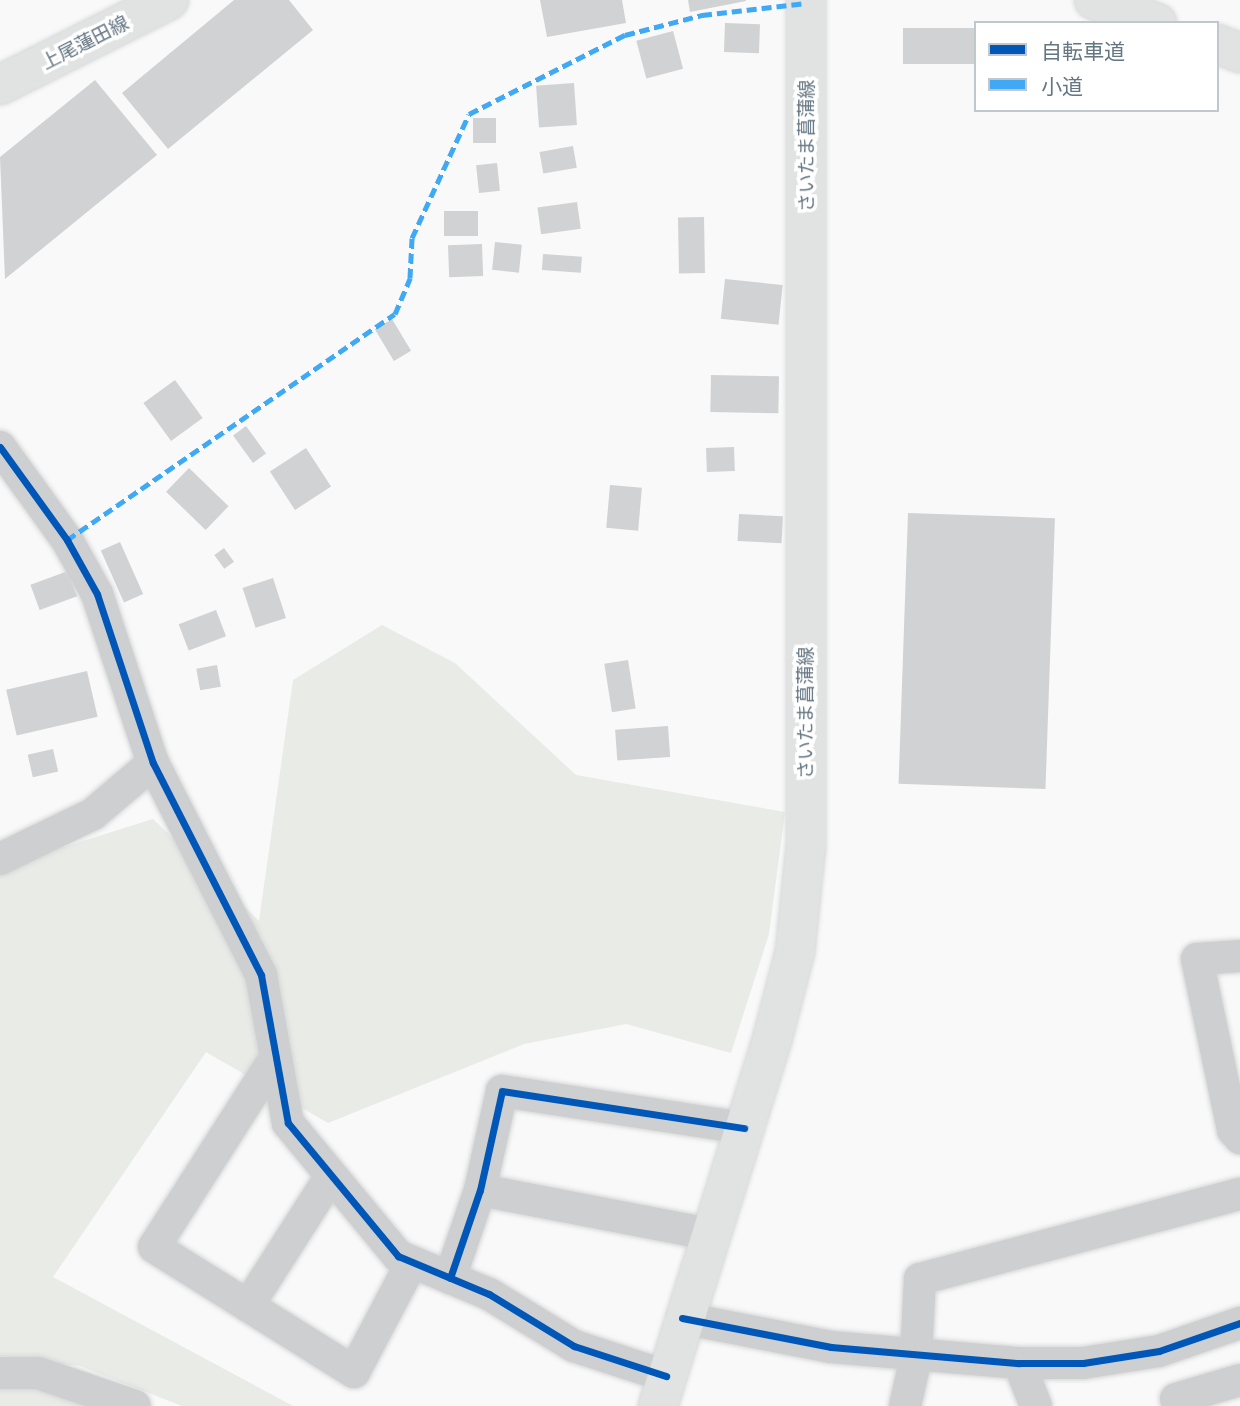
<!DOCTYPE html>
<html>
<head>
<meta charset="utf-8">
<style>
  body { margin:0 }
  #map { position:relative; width:1240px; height:1406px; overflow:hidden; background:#f9f9f9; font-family:Figtree,"Noto Sans JP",sans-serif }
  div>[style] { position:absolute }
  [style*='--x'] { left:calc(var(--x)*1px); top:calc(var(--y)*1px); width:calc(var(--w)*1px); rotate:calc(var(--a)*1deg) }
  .green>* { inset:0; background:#e8ebe6 }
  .building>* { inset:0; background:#d0d2d3; transform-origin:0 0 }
  .roads { filter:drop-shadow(0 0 2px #d5d6d7) drop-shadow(0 0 2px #d5d6d7) }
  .minor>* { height:32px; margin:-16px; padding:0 16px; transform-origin:16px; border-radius:16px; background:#cecfd0 }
  .secondary>* { height:38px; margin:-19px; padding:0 19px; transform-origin:19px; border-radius:19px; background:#e1e2e2 }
  .primary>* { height:38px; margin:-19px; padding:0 19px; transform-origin:19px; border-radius:19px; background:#e1e2e2 }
  .quiet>* { height:5px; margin-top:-2.5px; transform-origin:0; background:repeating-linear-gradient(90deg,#3fa9f5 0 10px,transparent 0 15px) }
  .cycleway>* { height:7px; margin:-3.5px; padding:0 3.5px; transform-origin:3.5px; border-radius:3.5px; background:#0057b8 }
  span { translate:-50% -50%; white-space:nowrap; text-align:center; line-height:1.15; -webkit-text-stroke:7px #fff; paint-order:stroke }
  .street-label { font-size:19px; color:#657683 }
  .legend { position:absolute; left:974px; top:21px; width:245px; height:91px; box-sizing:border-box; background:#fff; border:2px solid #c1c8cd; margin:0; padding:9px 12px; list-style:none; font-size:21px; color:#657683 }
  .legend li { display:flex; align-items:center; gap:14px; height:35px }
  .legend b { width:35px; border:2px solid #c1c8cd }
</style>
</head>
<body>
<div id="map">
  <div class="green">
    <i style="clip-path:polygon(382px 625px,455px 663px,576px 775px,785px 812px,769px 934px,731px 1053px,626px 1024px,524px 1044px,328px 1123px,206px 1052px,53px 1277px,293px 1406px,182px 1406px,80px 1366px,0 1356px,0 867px,153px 819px,259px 921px,293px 680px)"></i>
    <i style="clip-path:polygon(0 1387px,49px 1390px,105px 1406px,0 1406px)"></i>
  </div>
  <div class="building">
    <i style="clip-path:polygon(234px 0,289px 0,313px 30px,168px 149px,122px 93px)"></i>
    <i style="clip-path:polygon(540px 0,622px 0,626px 23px,547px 37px)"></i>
    <i style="clip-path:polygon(688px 0,746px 0,746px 1px,690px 12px)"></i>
    <i style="left:725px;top:23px;width:35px;height:29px;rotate:2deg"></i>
    <i style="left:903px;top:28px;width:73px;height:36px"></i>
    <i style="left:673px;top:31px;width:39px;height:38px;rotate:75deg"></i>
    <i style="clip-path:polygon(95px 80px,157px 155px,5px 279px,0 157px)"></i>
    <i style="left:574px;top:83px;width:42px;height:38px;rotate:86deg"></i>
    <i style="left:496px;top:118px;width:25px;height:23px;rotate:90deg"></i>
    <i style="left:573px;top:146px;width:22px;height:34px;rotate:80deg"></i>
    <i style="left:497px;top:163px;width:28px;height:21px;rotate:84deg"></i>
    <i style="left:577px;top:202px;width:27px;height:40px;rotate:82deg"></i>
    <i style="left:444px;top:211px;width:34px;height:25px"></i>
    <i style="left:704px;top:217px;width:56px;height:26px;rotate:89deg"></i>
    <i style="left:495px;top:242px;width:27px;height:28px;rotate:6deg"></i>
    <i style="left:482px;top:244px;width:32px;height:34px;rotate:88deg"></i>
    <i style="left:543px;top:254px;width:39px;height:16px;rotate:4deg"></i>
    <i style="left:725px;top:279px;width:58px;height:40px;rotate:6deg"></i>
    <i style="left:392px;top:319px;width:37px;height:20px;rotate:59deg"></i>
    <i style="left:711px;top:375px;width:68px;height:37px;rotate:1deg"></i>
    <i style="left:175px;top:380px;width:47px;height:39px;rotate:54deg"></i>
    <i style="left:246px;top:426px;width:34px;height:16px;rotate:54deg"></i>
    <i style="left:734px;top:447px;width:24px;height:28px;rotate:88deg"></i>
    <i style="left:306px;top:448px;width:46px;height:43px;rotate:57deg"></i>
    <i style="left:189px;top:468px;width:55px;height:33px;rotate:44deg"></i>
    <i style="left:610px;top:485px;width:32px;height:43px;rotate:5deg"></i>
    <i style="left:908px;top:513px;width:147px;height:271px;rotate:2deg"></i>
    <i style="left:739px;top:514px;width:44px;height:27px;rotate:3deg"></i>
    <i style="left:120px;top:542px;width:57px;height:21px;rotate:66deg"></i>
    <i style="left:224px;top:548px;width:17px;height:12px;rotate:54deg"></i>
    <i style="left:68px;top:571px;width:27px;height:40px;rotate:70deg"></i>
    <i style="left:273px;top:578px;width:42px;height:32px;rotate:72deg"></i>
    <i style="left:216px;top:610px;width:28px;height:40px;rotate:69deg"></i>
    <i style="left:628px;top:660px;width:49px;height:24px;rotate:81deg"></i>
    <i style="left:217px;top:665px;width:22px;height:21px;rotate:80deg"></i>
    <i style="left:87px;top:671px;width:47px;height:83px;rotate:77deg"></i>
    <i style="left:668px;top:726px;width:31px;height:53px;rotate:86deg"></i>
    <i style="left:53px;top:749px;width:23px;height:26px;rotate:77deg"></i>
  </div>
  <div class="roads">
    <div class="minor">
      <i style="--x:0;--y:447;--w:115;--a:54.2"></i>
      <i style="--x:67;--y:540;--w:62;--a:60.9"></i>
      <i style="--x:97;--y:594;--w:178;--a:71.7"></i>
      <i style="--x:153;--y:763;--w:238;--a:63"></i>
      <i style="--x:261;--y:975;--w:150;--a:79.7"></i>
      <i style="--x:288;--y:1123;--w:173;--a:50.4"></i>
      <i style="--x:398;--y:1256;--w:99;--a:22.7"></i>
      <i style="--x:489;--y:1294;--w:100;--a:31.5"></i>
      <i style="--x:574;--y:1346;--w:97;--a:18.1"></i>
      <i style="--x:0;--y:859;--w:103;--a:-25.8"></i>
      <i style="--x:93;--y:814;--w:79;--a:-40.4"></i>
      <i style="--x:1240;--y:956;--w:43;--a:176"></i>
      <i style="--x:1197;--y:959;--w:175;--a:78.1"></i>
      <i style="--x:1233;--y:1130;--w:11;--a:49"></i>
      <i style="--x:275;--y:1058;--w:224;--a:122.6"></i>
      <i style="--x:154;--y:1247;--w:236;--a:32"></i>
      <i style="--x:354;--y:1372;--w:124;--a:-62.2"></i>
      <i style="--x:480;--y:1190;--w:233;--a:10.9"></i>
      <i style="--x:450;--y:1278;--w:93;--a:-71.2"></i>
      <i style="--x:480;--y:1190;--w:101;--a:-77.5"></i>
      <i style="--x:502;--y:1091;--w:245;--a:8.7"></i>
      <i style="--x:248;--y:1306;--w:152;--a:-57.4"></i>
      <i style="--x:682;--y:1318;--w:152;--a:11"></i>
      <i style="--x:831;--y:1347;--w:189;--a:4.9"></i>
      <i style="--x:1019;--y:1363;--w:64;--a:0"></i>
      <i style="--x:1083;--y:1363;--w:77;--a:-9"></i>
      <i style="--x:1159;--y:1351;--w:86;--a:-19.1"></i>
      <i style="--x:1019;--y:1363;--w:46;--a:68.4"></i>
      <i style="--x:0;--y:1373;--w:38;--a:0"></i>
      <i style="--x:38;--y:1373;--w:102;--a:18.8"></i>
      <i style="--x:1176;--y:1399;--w:67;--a:-16.5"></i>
      <i style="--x:905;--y:1406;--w:50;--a:-77.3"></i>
      <i style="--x:916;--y:1357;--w:78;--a:-87.1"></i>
      <i style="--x:920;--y:1279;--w:331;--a:-14.9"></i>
    </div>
    <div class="secondary">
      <i style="--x:0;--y:85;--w:189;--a:-26.7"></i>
    </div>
    <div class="primary">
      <i style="--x:1094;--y:0;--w:67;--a:20.1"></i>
      <i style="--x:1217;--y:44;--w:25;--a:21"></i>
      <i style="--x:658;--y:1406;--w:383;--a:-72.7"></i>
      <i style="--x:772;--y:1040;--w:91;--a:-75.4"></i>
      <i style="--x:795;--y:952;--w:107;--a:-84.1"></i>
      <i style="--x:806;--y:846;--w:846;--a:-90"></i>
    </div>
  </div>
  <div class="quiet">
    <i style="--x:67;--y:540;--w:398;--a:-34.6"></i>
    <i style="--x:395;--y:314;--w:39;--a:-67"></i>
    <i style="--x:410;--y:278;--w:40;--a:-87.1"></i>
    <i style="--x:412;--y:238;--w:136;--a:-65.3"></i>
    <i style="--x:469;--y:114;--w:175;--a:-26.9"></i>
    <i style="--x:625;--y:35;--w:80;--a:-14.6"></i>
    <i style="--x:702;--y:15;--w:105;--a:-6.6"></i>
  </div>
  <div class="cycleway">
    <i style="--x:0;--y:447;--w:115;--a:54.2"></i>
    <i style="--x:67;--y:540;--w:62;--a:60.9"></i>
    <i style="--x:97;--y:594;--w:178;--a:71.7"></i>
    <i style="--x:153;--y:763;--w:238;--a:63"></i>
    <i style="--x:261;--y:975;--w:150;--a:79.7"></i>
    <i style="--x:288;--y:1123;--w:173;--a:50.4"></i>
    <i style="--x:398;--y:1256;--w:99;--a:22.7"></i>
    <i style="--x:489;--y:1294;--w:100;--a:31.5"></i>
    <i style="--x:574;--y:1346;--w:97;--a:18.1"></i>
    <i style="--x:450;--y:1278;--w:93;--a:-71.2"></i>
    <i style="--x:480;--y:1190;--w:101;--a:-77.5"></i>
    <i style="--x:502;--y:1091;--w:245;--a:8.7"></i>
    <i style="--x:682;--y:1318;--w:152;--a:11"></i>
    <i style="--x:831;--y:1347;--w:189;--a:4.9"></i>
    <i style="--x:1019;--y:1363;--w:64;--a:0"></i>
    <i style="--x:1083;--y:1363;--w:77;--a:-9"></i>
    <i style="--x:1159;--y:1351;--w:86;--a:-19.1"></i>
  </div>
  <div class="street-label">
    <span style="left:85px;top:43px;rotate:-27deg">上尾蓮田線</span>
    <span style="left:807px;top:146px;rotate:-90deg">さいたま菖蒲線</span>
    <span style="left:806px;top:713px;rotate:-90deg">さいたま菖蒲線</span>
  </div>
  <ul class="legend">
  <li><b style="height:9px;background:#0057b8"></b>自転車道</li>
  <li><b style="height:9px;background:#3fa9f5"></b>小道</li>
  </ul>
</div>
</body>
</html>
